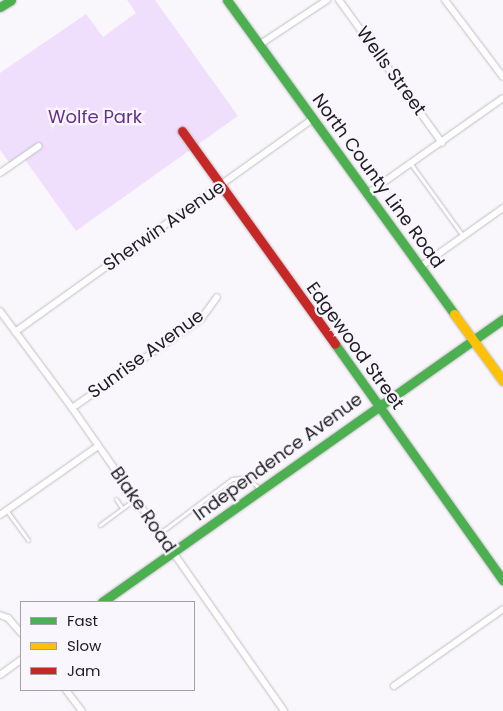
<!DOCTYPE html>
<html>
<head>
<meta charset="utf-8">
<style>
  body { margin:0 }
  #map { position:relative; width:503px; height:711px; overflow:hidden; background:#f9f7fc; font-family:Poppins,sans-serif }
  div>[style] { position:absolute }
  [style*='--x'] { left:calc(var(--x)*1px); top:calc(var(--y)*1px); width:calc(var(--w)*1px); rotate:calc(var(--a)*1deg) }
  .green>* { inset:0; background:#efdffd }
  .roads { filter:drop-shadow(0 0 1px #c0bdc3) drop-shadow(0 0 1px #c0bdc3) }
  .lane>* { height:3px; margin:-1.5px; padding:0 1.5px; transform-origin:1.5px; border-radius:1.5px; background:#fefeff }
  .street>* { height:6px; margin:-3px; padding:0 3px; transform-origin:3px; border-radius:3px; background:#fefeff }
  .fast>* { height:9px; margin:-4.5px; padding:0 4.5px; transform-origin:4.5px; border-radius:4.5px; background:#4caf50 }
  .slow>* { height:9px; margin:-4.5px; padding:0 4.5px; transform-origin:4.5px; border-radius:4.5px; background:#ffc107 }
  .jam>* { height:9px; margin:-4.5px; padding:0 4.5px; transform-origin:4.5px; border-radius:4.5px; background:#c62828 }
  span { translate:-50% -50%; white-space:nowrap; text-align:center; line-height:1.15; -webkit-text-stroke:4.5px #f9f6fd; paint-order:stroke }
  .street-label { font-size:18px; color:#1f1c22 }
  .park-label { font-size:18px; color:#672f8d }
  .legend { position:absolute; left:20px; top:601px; width:175px; height:90px; box-sizing:border-box; background:#f9f6fd; border:1px solid #a29fa5; margin:0; padding:6px 9px; list-style:none; font-size:15px; color:#1f1c22 }
  .legend li { display:flex; align-items:center; gap:10px; height:25px }
  .legend b { width:25px; border:1px solid #a29fa5 }
</style>
</head>
<body>
<div id="map">
  <div class="green">
    <i style="clip-path:polygon(127px 0,155px 0,238px 116px,76px 231px,23px 157px,11px 165px,0 150px,0 73px,86px 14px,103px 37px,136px 13px)"></i>
  </div>
  <div class="roads">
    <div class="lane">
      <i style="--x:411;--y:164;--w:89;--a:54.2"></i>
      <i style="--x:116;--y:499;--w:11;--a:56"></i>
      <i style="--x:7;--y:511;--w:36;--a:54"></i>
      <i style="--x:100;--y:525;--w:44;--a:-36.6"></i>
      <i style="--x:160;--y:533;--w:90;--a:-36.9"></i>
      <i style="--x:232;--y:479;--w:16;--a:-7"></i>
      <i style="--x:248;--y:477;--w:16;--a:47"></i>
    </div>
    <div class="street">
      <i style="--x:339;--y:0;--w:176;--a:54.2"></i>
      <i style="--x:445;--y:0;--w:96;--a:53"></i>
      <i style="--x:259;--y:45;--w:82;--a:-33.5"></i>
      <i style="--x:0;--y:173;--w:47;--a:-34.7"></i>
      <i style="--x:367;--y:194;--w:166;--a:-35.2"></i>
      <i style="--x:420;--y:267;--w:102;--a:-35.4"></i>
      <i style="--x:0;--y:311;--w:121;--a:53.4"></i>
      <i style="--x:72;--y:408;--w:370;--a:55"></i>
      <i style="--x:15;--y:332;--w:366;--a:-35.6"></i>
      <i style="--x:72;--y:408;--w:157;--a:-34.6"></i>
      <i style="--x:201;--y:319;--w:27;--a:-54"></i>
      <i style="--x:0;--y:515;--w:120;--a:-35.1"></i>
      <i style="--x:0;--y:615;--w:9;--a:21"></i>
      <i style="--x:8;--y:618;--w:20;--a:49"></i>
      <i style="--x:0;--y:675;--w:26;--a:-36"></i>
      <i style="--x:394;--y:686;--w:133;--a:-35.2"></i>
      <i style="--x:66;--y:690;--w:26;--a:53"></i>
    </div>
    <div class="fast">
      <i style="--x:227;--y:0;--w:387;--a:54.1"></i>
      <i style="--x:0;--y:7;--w:13;--a:-32"></i>
      <i style="--x:335;--y:344;--w:290;--a:54.6"></i>
      <i style="--x:102;--y:602;--w:491;--a:-35.2"></i>
    </div>
    <div class="slow">
      <i style="--x:454;--y:314;--w:83;--a:53.8"></i>
    </div>
    <div class="jam">
      <i style="--x:182;--y:131;--w:262;--a:54.3"></i>
    </div>
  </div>
  <div class="street-label">
    <span style="left:391px;top:71px;rotate:54deg">Wells Street</span>
    <span style="left:378px;top:181px;rotate:54deg">North County Line Road</span>
    <span style="left:164px;top:226px;rotate:-35deg">Sherwin Avenue</span>
    <span style="left:355px;top:346px;rotate:54deg">Edgewood Street</span>
    <span style="left:146px;top:354px;rotate:-36deg">Sunrise Avenue</span>
    <span style="left:278px;top:457px;rotate:-36deg">Independence Avenue</span>
    <span style="left:143px;top:510px;rotate:55deg">Blake Road</span>
  </div>
  <div class="park-label">
    <span style="left:95px;top:117px">Wolfe Park</span>
  </div>
  <ul class="legend">
  <li><b style="height:6px;background:#4caf50"></b>Fast</li>
  <li><b style="height:6px;background:#ffc107"></b>Slow</li>
  <li><b style="height:6px;background:#c62828"></b>Jam</li>
  </ul>
</div>
</body>
</html>
